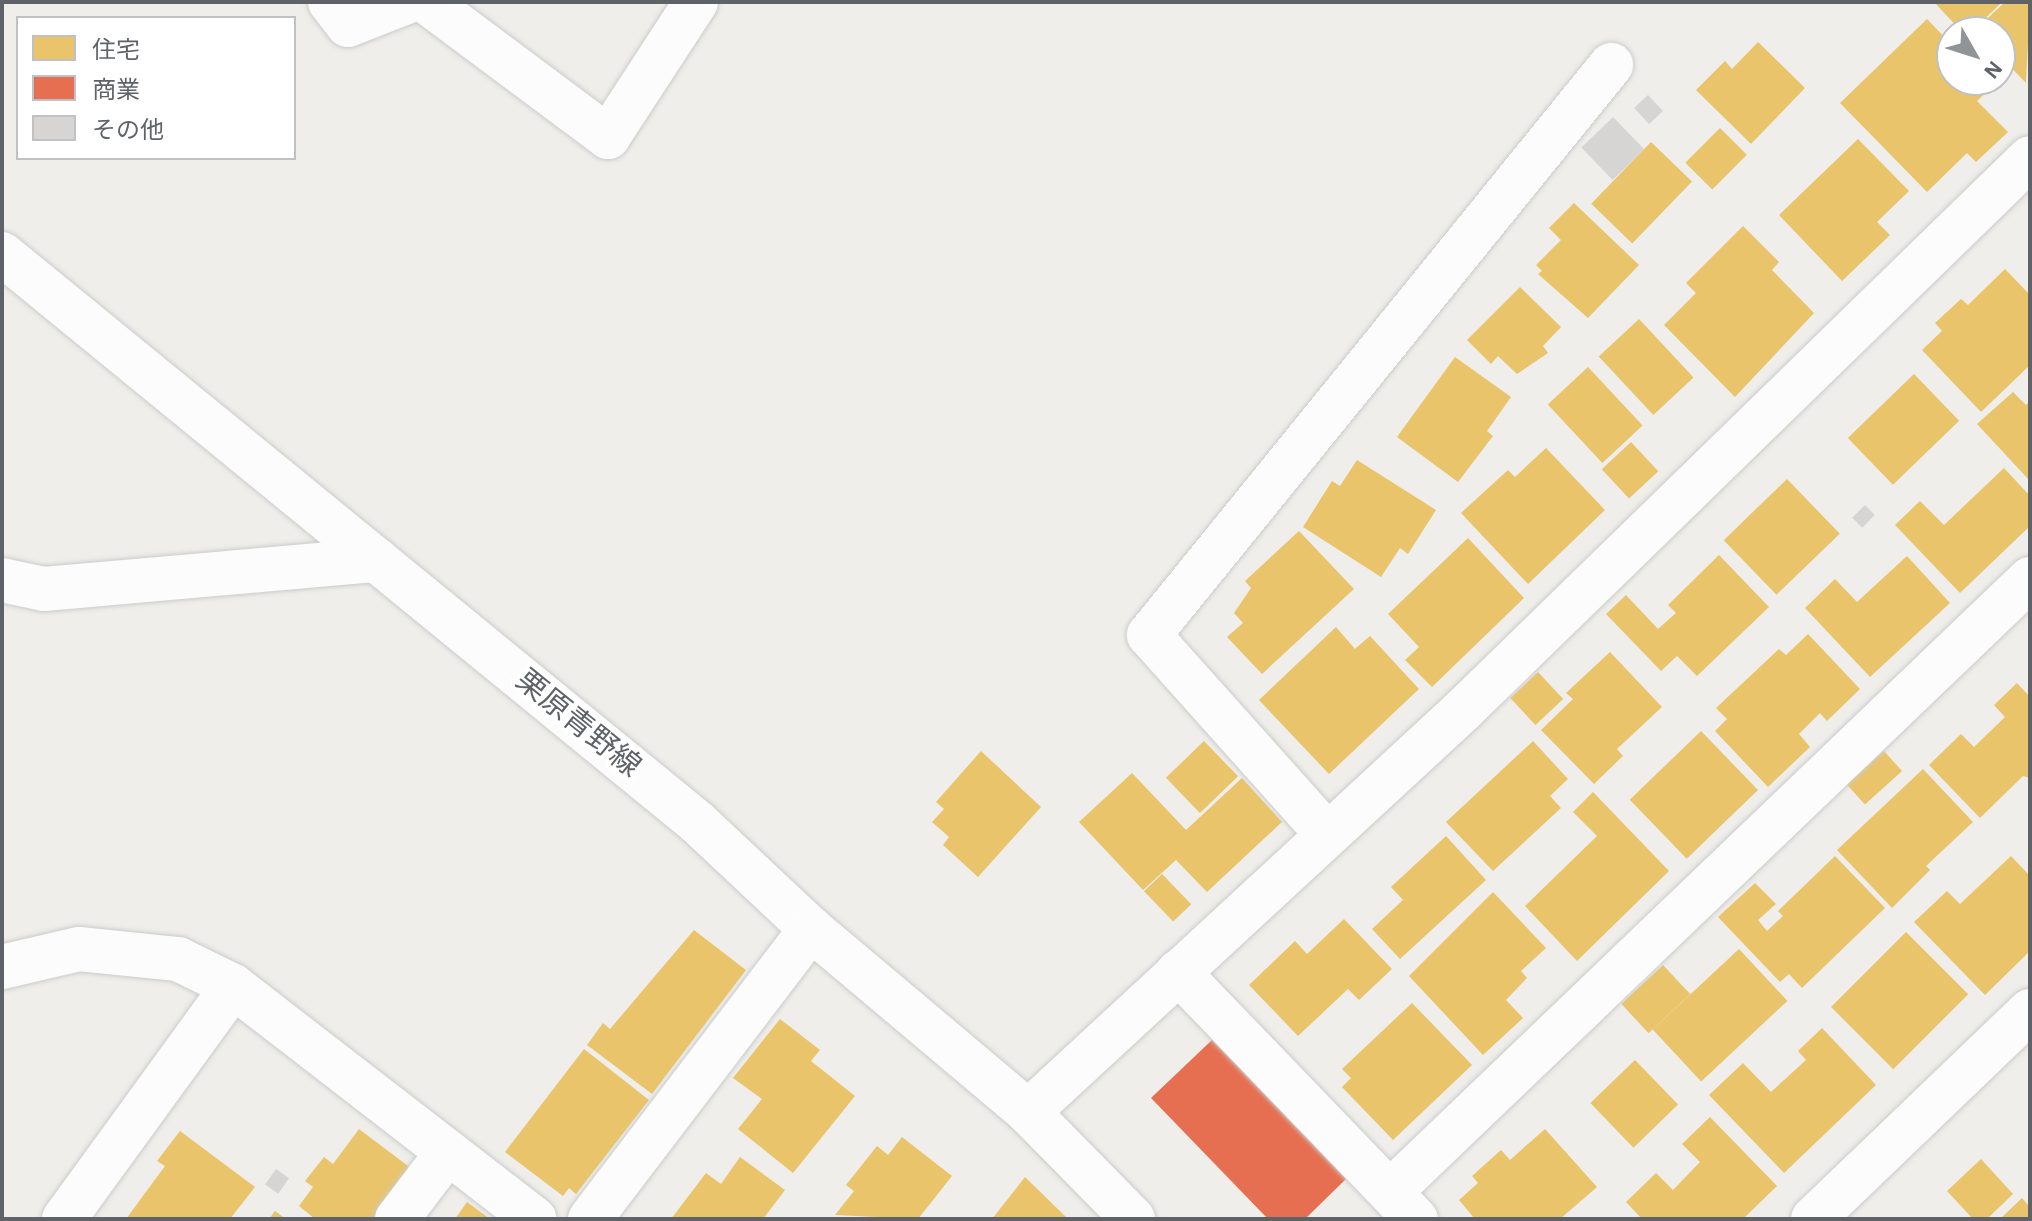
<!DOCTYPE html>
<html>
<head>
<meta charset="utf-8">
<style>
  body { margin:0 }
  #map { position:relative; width:2032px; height:1221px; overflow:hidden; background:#efeeea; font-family:"Alegreya Sans","Noto Sans JP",sans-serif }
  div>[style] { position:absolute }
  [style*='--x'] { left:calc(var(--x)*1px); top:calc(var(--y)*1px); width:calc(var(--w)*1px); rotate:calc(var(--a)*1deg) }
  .homes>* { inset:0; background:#e9c46a; transform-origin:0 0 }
  .shops>* { inset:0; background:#e76f51 }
  .building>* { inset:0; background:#d6d5d3; transform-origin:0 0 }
  .roads { filter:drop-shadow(0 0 2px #cbcccc) drop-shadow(0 0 2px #cbcccc) }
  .street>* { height:44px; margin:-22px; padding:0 22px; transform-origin:22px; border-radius:22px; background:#fdfcfc }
  .secondary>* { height:44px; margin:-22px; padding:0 22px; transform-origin:22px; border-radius:22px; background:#fdfcfc }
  span { translate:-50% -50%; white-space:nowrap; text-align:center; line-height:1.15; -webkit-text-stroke:8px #fff; paint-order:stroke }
  .street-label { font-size:30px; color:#5f6368 }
  .frame { position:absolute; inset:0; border:4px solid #5f6368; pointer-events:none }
  .legend { position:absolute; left:16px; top:16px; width:280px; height:144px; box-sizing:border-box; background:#fff; border:2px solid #bfc1c3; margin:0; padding:10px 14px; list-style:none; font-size:24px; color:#5f6368 }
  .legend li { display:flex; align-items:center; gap:16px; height:40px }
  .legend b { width:40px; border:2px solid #bfc1c3 }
  .north { position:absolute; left:1936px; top:16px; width:80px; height:80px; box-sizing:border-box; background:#fff; border:2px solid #bfc1c3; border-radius:50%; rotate:129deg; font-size:22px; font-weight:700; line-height:32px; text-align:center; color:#5f6368 }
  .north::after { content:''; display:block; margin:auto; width:28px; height:36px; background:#919496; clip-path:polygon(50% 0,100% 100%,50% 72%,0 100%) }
</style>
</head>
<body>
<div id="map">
  <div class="homes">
    <i style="clip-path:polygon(1934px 2px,1998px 2px,2000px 4px,1971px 32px,1962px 32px)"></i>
    <i style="clip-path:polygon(2005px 2px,2030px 2px,2026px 83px,2000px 56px,2000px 32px,1975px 30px)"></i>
    <i style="clip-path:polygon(1927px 19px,1952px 45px,1952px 80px,1986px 80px,1992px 87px,1977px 101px,2008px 132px,1976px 162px,1967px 153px,1927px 192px,1840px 103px)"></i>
    <i style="clip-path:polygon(1758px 42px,1805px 88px,1751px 144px,1696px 90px,1725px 61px,1732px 69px)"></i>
    <i style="left:1720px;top:128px;width:38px;height:49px;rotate:45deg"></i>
    <i style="clip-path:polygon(1858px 139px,1909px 191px,1877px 222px,1890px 235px,1842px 281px,1779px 215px)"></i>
    <i style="left:1651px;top:142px;width:57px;height:86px;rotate:44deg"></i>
    <i style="clip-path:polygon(1574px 203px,1639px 265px,1588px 318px,1538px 274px,1542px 271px,1536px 265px,1561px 240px,1549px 228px)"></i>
    <i style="clip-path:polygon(1743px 226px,1779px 262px,1772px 270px,1814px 313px,1735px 397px,1664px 325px,1696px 293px,1686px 283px)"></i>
    <i style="clip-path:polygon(2005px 269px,2030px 295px,2030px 365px,1981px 412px,1922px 350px,1942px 331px,1935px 323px,1961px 299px,1968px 305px)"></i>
    <i style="clip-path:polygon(1520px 287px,1561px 327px,1543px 346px,1548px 353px,1517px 374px,1498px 356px,1491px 364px,1467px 340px)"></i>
    <i style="left:1639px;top:319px;width:80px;height:55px;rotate:47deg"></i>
    <i style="clip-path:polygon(1455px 357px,1511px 397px,1487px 431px,1493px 436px,1458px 482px,1397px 437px)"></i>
    <i style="left:1588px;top:367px;width:80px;height:55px;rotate:47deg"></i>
    <i style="left:1914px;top:374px;width:65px;height:92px;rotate:46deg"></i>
    <i style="clip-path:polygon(2013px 392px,2026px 405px,2030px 401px,2030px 481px,1977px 424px)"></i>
    <i style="left:1631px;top:442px;width:40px;height:40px;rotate:47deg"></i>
    <i style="clip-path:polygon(1546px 448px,1605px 510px,1528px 584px,1461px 513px,1508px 470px,1515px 477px)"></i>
    <i style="clip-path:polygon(1357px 460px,1436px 510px,1408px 554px,1400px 548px,1381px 577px,1303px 527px,1332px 481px,1340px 486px)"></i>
    <i style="clip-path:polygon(2004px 468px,2030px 496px,2030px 526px,1960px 593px,1895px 525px,1920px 501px,1944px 525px)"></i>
    <i style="left:1787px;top:479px;width:76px;height:88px;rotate:46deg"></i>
    <i style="clip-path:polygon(1299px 531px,1354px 589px,1262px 674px,1227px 637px,1243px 623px,1234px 613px,1251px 588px,1245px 581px)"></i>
    <i style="clip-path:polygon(1468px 538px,1524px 598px,1432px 687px,1405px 660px,1419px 647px,1388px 614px)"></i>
    <i style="clip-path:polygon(1719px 555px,1769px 607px,1697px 676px,1677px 656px,1661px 671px,1606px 614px,1626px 595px,1658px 629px,1676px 613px,1668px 605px)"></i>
    <i style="clip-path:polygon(1907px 556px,1950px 603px,1870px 677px,1805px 608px,1835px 579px,1857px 602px)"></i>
    <i style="clip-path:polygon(1336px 627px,1355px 649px,1370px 636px,1419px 689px,1329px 774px,1259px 700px)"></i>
    <i style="clip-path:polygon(1808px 634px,1860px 689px,1827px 721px,1820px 713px,1799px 734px,1810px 747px,1768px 787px,1715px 731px,1727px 719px,1716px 708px,1779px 649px,1786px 655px)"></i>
    <i style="clip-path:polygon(1610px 652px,1662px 707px,1617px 749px,1623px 756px,1594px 784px,1541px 730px,1573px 699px,1566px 693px)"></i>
    <i style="left:1538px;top:672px;width:37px;height:38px;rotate:47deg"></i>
    <i style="clip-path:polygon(2017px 683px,2030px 697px,2030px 778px,2023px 776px,1980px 818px,1929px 765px,1961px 734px,1974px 747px,2005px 717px,1994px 705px)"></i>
    <i style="left:1701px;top:731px;width:82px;height:99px;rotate:46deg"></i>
    <i style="left:1204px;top:741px;width:49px;height:53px;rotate:46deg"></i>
    <i style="clip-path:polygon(1533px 741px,1568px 779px,1550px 796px,1561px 808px,1493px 871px,1446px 822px)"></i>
    <i style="clip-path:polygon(981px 751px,1041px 807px,978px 877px,943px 845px,949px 837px,932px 822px,944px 809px,936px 802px)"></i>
    <i style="left:1884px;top:751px;width:27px;height:50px;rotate:48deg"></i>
    <i style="clip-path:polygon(1923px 769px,1973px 822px,1926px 866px,1930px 870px,1892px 908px,1837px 850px)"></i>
    <i style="clip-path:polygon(1132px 773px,1186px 830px,1242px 778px,1282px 822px,1207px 892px,1176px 860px,1143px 890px,1079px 822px)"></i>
    <i style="clip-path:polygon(1593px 792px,1669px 871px,1577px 961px,1525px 906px,1597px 836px,1573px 812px)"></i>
    <i style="clip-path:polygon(1446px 836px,1486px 880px,1400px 959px,1372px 929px,1403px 900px,1391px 887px)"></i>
    <i style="clip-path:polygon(1835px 856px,1885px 908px,1802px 988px,1789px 974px,1780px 982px,1718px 917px,1755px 883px,1776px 904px,1758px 920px,1767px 931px,1783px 916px,1778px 911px)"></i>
    <i style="clip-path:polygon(2011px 856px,2030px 876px,2030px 951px,1985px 995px,1914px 922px,1947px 891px,1960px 904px)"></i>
    <i style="left:1162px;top:874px;width:42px;height:25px;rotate:46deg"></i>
    <i style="clip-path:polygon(1493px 892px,1546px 948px,1521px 971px,1527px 978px,1506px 1000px,1523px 1018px,1483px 1055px,1409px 976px)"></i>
    <i style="clip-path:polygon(1344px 919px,1392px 969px,1359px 1000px,1348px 989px,1298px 1036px,1249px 985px,1295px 941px,1307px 954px)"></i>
    <i style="clip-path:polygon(694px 930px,746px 970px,652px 1094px,587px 1045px,603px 1023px,610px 1029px)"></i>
    <i style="left:1906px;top:932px;width:88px;height:106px;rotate:45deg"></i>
    <i style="left:1739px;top:949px;width:71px;height:118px;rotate:47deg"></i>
    <i style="left:1663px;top:965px;width:40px;height:57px;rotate:47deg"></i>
    <i style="clip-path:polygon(1412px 1003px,1472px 1065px,1393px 1140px,1342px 1087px,1351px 1078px,1342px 1069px)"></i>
    <i style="clip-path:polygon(780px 1019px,820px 1050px,811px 1061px,855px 1096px,793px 1173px,738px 1129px,762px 1099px,733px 1078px)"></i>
    <i style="clip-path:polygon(1822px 1028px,1876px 1085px,1784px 1173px,1709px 1095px,1743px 1063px,1771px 1092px,1806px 1060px,1798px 1051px)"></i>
    <i style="clip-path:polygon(584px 1049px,649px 1100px,576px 1194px,569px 1188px,563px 1196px,505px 1152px)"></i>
    <i style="left:1635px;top:1060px;width:62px;height:62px;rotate:46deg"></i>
    <i style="clip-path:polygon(1710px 1117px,1777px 1186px,1743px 1219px,1642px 1219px,1626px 1202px,1656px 1173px,1673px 1190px,1700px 1162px,1682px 1144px)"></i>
    <i style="clip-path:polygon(359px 1129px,412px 1169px,374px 1219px,315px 1219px,299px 1206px,313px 1187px,305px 1181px,324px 1157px,333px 1164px)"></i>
    <i style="clip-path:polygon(1545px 1129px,1597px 1187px,1560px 1219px,1475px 1219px,1459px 1200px,1478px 1183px,1472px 1176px,1501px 1150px,1510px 1160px)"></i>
    <i style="clip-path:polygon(180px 1131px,255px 1187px,230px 1219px,126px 1219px,165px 1166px,157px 1161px)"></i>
    <i style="clip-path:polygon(902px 1137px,952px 1176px,918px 1219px,835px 1215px,854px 1191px,846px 1185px,877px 1146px,888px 1155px)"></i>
    <i style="clip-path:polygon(740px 1157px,785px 1190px,763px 1219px,671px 1219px,706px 1173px,721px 1184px)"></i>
    <i style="clip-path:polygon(1981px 1159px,2013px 1194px,1987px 1219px,1973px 1219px,1947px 1191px)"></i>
    <i style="clip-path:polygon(1025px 1177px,1066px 1217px,1064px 1219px,992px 1219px)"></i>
    <i style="clip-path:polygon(2022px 1198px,2030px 1207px,2030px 1219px,2000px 1219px)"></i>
    <i style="clip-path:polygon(467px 1202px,490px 1219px,455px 1219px)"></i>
    <i style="clip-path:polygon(275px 1211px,286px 1219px,269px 1219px)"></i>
  </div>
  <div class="shops">
    <i style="clip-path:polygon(1212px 1040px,1346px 1179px,1305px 1219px,1268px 1219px,1151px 1098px)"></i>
  </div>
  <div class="building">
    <i style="left:1648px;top:95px;width:22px;height:19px;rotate:47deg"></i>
    <i style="left:1613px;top:117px;width:45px;height:44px;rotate:46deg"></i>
    <i style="left:1865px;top:505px;width:14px;height:18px;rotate:45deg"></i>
    <i style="left:276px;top:1169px;width:16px;height:19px;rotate:35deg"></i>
  </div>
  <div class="roads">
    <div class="street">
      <i style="--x:330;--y:2;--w:29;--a:52"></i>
      <i style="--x:348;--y:25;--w:63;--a:-21.3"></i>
      <i style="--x:427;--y:2;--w:226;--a:36.7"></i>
      <i style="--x:608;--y:137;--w:161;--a:-56.9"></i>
      <i style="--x:2;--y:580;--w:43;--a:12.1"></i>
      <i style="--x:44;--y:589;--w:334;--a:-5"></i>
      <i style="--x:1327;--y:834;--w:267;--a:-131.8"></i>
      <i style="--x:1149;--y:635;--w:734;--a:-50.97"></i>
      <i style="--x:2;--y:967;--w:79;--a:-13.2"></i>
      <i style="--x:79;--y:949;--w:100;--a:5.8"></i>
      <i style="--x:178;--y:959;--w:61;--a:26.1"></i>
      <i style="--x:233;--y:986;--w:381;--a:37.7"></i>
      <i style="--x:1178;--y:972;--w:343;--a:46.1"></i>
      <i style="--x:1028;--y:1112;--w:592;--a:-42.74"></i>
      <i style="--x:1463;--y:710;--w:791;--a:-44.23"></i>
      <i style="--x:1390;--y:1192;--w:886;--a:-43.77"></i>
      <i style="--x:64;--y:1219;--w:288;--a:-54"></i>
      <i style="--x:397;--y:1219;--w:84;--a:-52.7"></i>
      <i style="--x:590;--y:1219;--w:365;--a:-52.7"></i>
    </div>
    <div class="secondary">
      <i style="--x:2;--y:254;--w:898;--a:39.26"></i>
      <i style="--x:697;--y:822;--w:156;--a:43.2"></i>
      <i style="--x:811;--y:929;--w:284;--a:40.1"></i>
      <i style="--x:1028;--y:1112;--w:150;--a:45.5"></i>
      <i style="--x:1813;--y:1219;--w:301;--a:-43.8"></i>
    </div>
  </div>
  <div class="street-label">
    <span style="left:578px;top:724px;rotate:39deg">栗原青野線</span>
  </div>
  <div class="frame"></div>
  <ul class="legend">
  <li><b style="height:22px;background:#e9c46a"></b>住宅</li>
  <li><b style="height:22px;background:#e76f51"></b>商業</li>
  <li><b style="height:22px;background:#d6d5d3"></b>その他</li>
  </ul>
  <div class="north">N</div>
</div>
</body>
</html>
